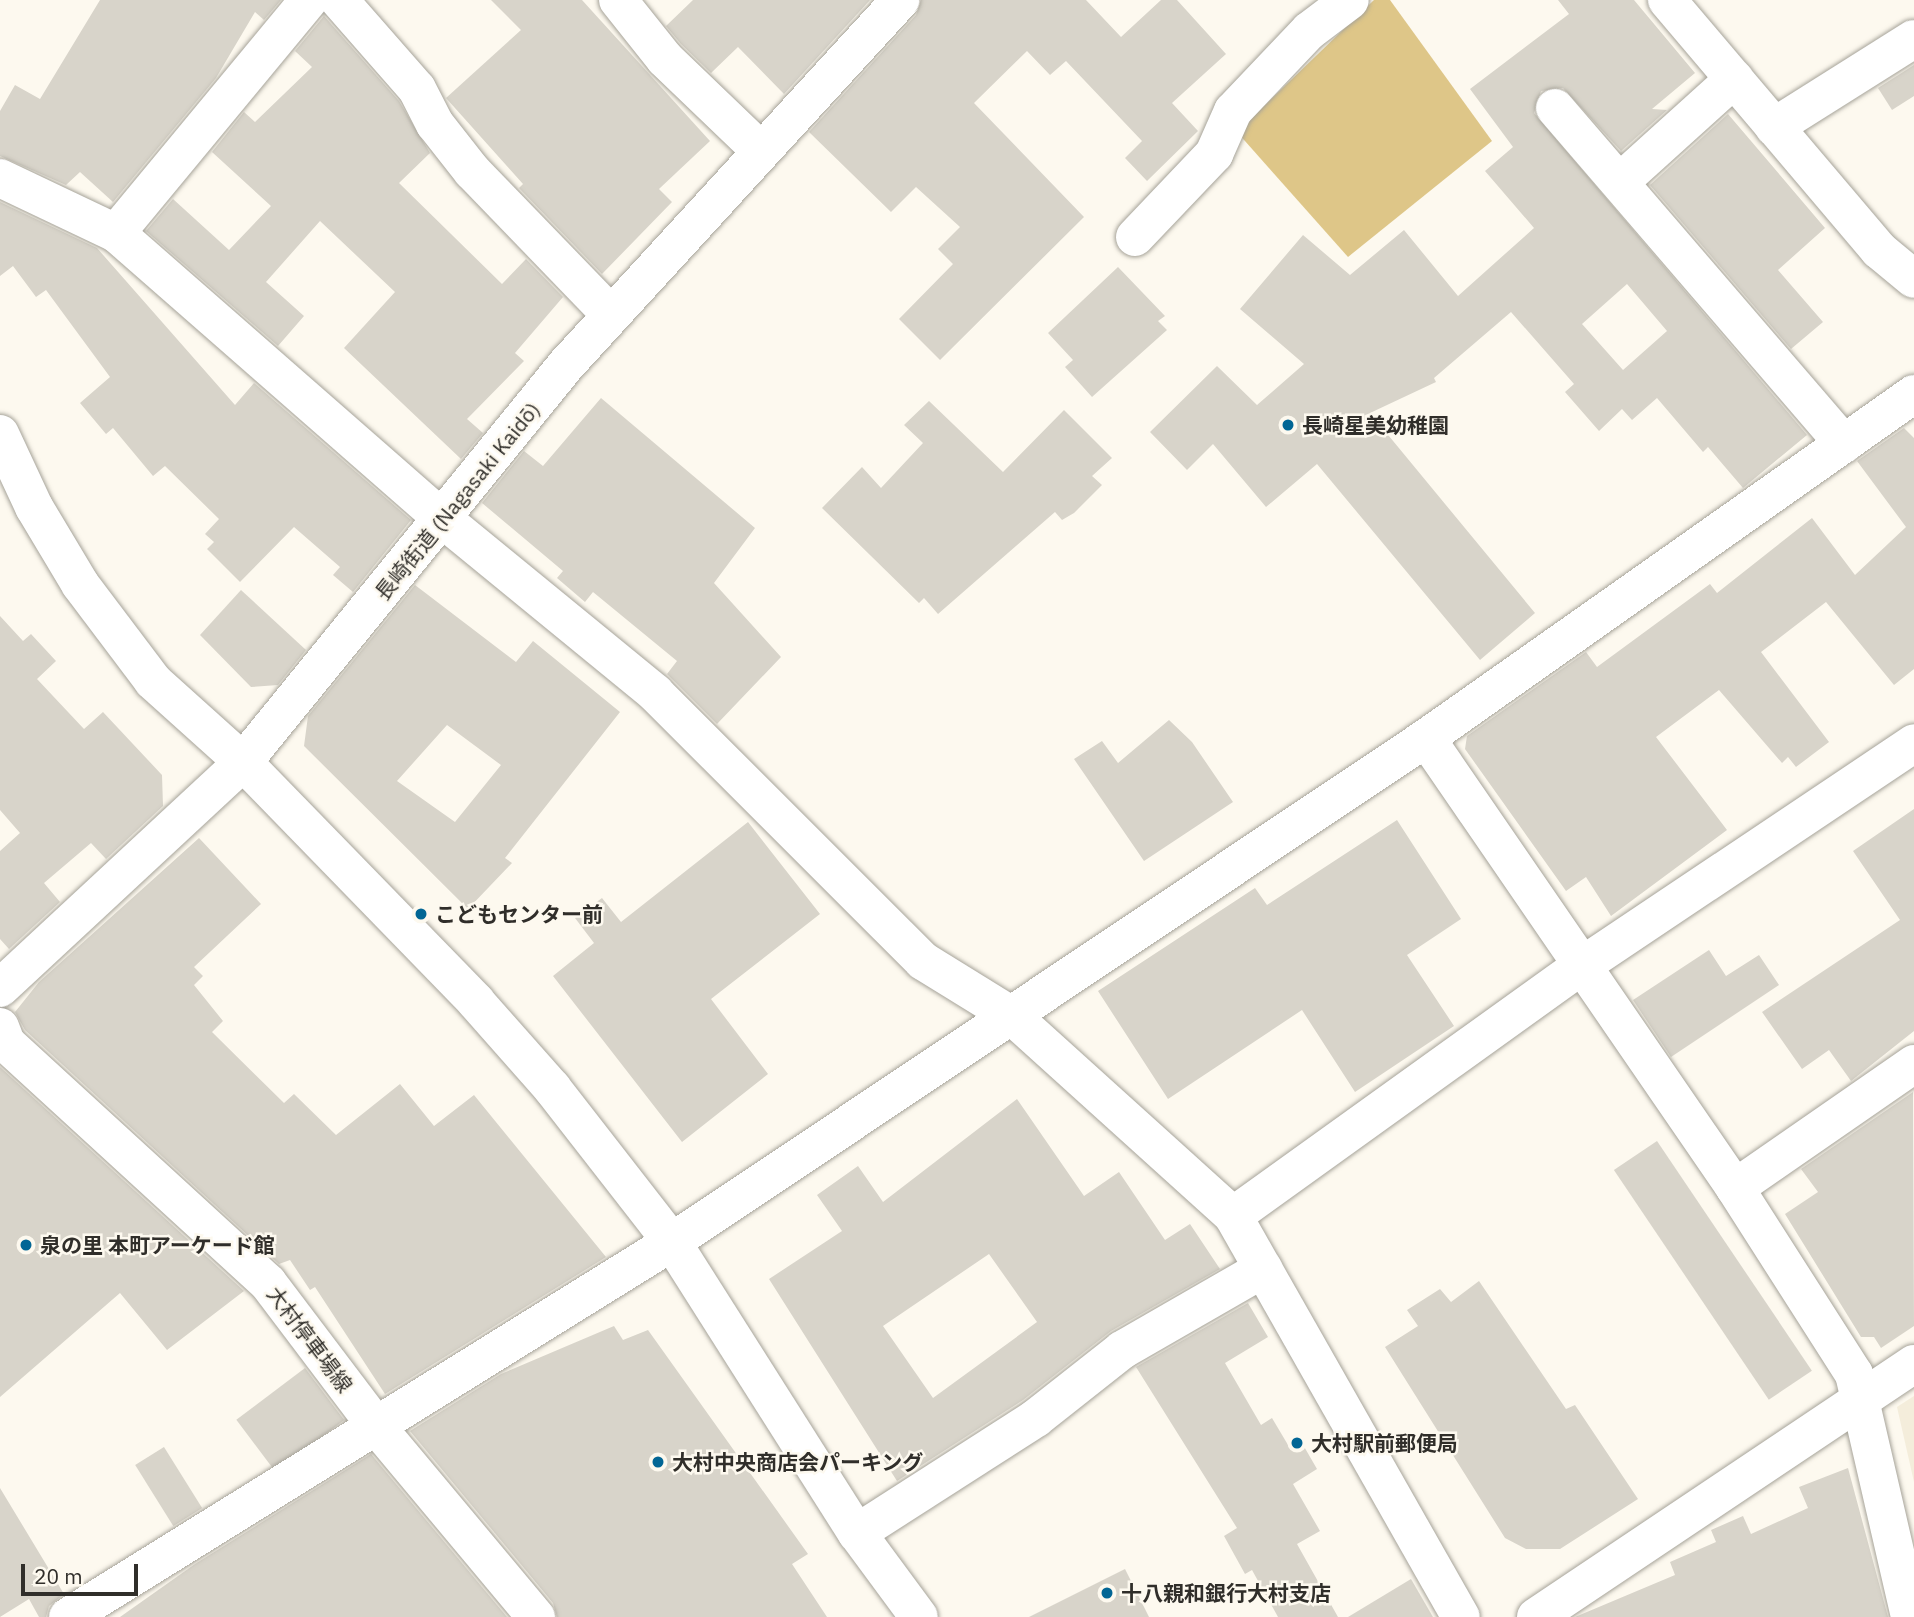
<!DOCTYPE html>
<html>
<head>
<meta charset="utf-8">
<style>
  body { margin:0 }
  #map { position:relative; width:1914px; height:1617px; overflow:hidden; background:#fdf9ef; font-family:"IBM Plex Sans","Noto Sans JP",sans-serif }
  div>[style] { position:absolute }
  [style*='--x'] { left:calc(var(--x)*1px); top:calc(var(--y)*1px); width:calc(var(--w)*1px); rotate:calc(var(--a)*1deg) }
  .built>* { inset:0; background:#f4eddb }
  .green>* { inset:0; background:#dec688 }
  .building>* { inset:0; background:#d8d4ca; transform-origin:0 0 }
  .roads { filter:drop-shadow(0 0 2px #a6a399) drop-shadow(0 0 2px #a6a399) }
  .street>* { height:38px; margin:-19px; padding:0 19px; transform-origin:19px; border-radius:19px; background:#fff }
  .secondary>* { height:38px; margin:-19px; padding:0 19px; transform-origin:19px; border-radius:19px; background:#fff }
  .primary>* { height:38px; margin:-19px; padding:0 19px; transform-origin:19px; border-radius:19px; background:#fff }
  .dots>* { width:19px; height:19px; translate:-50% -50%; box-sizing:border-box; border:4px solid #fdf9ef; border-radius:50% }
  span { translate:-50% -50%; white-space:nowrap; text-align:center; line-height:1.15; -webkit-text-stroke:5px #fdf9ef; paint-order:stroke }
  .poi-label { font-size:21px; color:#302e2a; font-weight:700 }
  .left { translate:0 -50%; text-align:left }
  .street-label { font-size:21px; color:#302e2a }
  .scale { position:absolute; left:21px; top:1564px; width:117px; height:32px; box-sizing:border-box; border:4px solid #302e2a; border-top:0; padding-left:9px; font-size:21px; line-height:24px; white-space:nowrap; color:#302e2a; -webkit-text-stroke:5px #fdf9ef; paint-order:stroke }
</style>
</head>
<body>
<div id="map">
  <div class="built">
    <i style="clip-path:polygon(1914px 1396px,1914px 1482px,1897px 1407px)"></i>
  </div>
  <div class="green">
    <i style="clip-path:polygon(1374px 0,1390px 0,1492px 141px,1348px 257px,1237px 132px)"></i>
  </div>
  <div class="building">
    <i style="clip-path:polygon(100px 0,281px 0,264px 20px,255px 12px,216px 78px,113px 202px,80px 172px,66px 185px,0 156px,0 111px,15px 85px,40px 99px)"></i>
    <i style="clip-path:polygon(491px 0,582px 0,710px 141px,659px 189px,672px 202px,602px 274px,519px 188px,523px 184px,446px 98px,521px 30px)"></i>
    <i style="clip-path:polygon(693px 0,870px 0,784px 94px,738px 47px,711px 73px,681px 44px,666px 26px)"></i>
    <i style="clip-path:polygon(921px 0,1086px 0,1121px 37px,1161px 0,1177px 0,1226px 54px,1172px 103px,1198px 131px,1147px 181px,1125px 158px,1142px 141px,1066px 61px,1050px 75px,1027px 51px,974px 103px,1084px 217px,940px 360px,899px 319px,953px 264px,938px 249px,960px 227px,916px 187px,891px 212px,809px 132px,916px 15px)"></i>
    <i style="clip-path:polygon(evenodd,1558px 0,1634px 0,1695px 73px,1652px 109px,1667px 110px,1621px 151px,1563px 88px,1541px 91px,1534px 113px,1807px 435px,1743px 488px,1708px 447px,1703px 452px,1657px 398px,1632px 420px,1622px 409px,1599px 431px,1565px 392px,1574px 384px,1511px 312px,1434px 378px,1436px 382px,1370px 413px,1535px 613px,1480px 660px,1317px 464px,1266px 507px,1213px 444px,1187px 470px,1150px 432px,1217px 366px,1257px 405px,1304px 364px,1240px 309px,1303px 235px,1350px 275px,1404px 230px,1458px 296px,1534px 228px,1485px 171px,1513px 147px,1470px 89px,1569px 14px,1558px 0,1627px 284px,1667px 331px,1623px 370px,1582px 324px,1627px 284px)"></i>
    <i style="clip-path:polygon(324px 16px,399px 101px,430px 153px,399px 183px,502px 284px,526px 259px,563px 297px,515px 353px,524px 361px,467px 419px,483px 433px,461px 459px,344px 348px,395px 292px,320px 221px,266px 282px,304px 316px,278px 346px,146px 231px,173px 199px,229px 250px,271px 206px,212px 152px,244px 112px,255px 122px,312px 67px,295px 51px)"></i>
    <i style="clip-path:polygon(1914px 65px,1914px 96px,1892px 110px,1878px 88px)"></i>
    <i style="clip-path:polygon(1728px 114px,1825px 228px,1778px 270px,1823px 322px,1791px 349px,1650px 185px)"></i>
    <i style="clip-path:polygon(0 202px,97px 248px,235px 405px,254px 383px,411px 520px,353px 592px,333px 575px,340px 567px,294px 527px,240px 582px,207px 549px,214px 542px,205px 534px,219px 519px,165px 466px,153px 476px,113px 428px,106px 434px,80px 403px,110px 377px,46px 290px,36px 297px,13px 266px,0 276px)"></i>
    <i style="clip-path:polygon(1118px 267px,1165px 316px,1158px 321px,1167px 330px,1092px 397px,1065px 367px,1073px 360px,1048px 333px)"></i>
    <i style="clip-path:polygon(601px 398px,755px 528px,714px 583px,781px 657px,717px 724px,667px 674px,677px 661px,593px 592px,585px 602px,557px 578px,563px 571px,482px 503px,524px 451px,543px 466px)"></i>
    <i style="clip-path:polygon(929px 401px,1003px 472px,1064px 410px,1112px 458px,1092px 476px,1102px 485px,1074px 513px,1062px 520px,1055px 512px,938px 614px,924px 598px,919px 603px,822px 508px,862px 467px,881px 488px,923px 443px,904px 425px)"></i>
    <i style="clip-path:polygon(1904px 428px,1914px 438px,1914px 669px,1894px 685px,1826px 602px,1761px 652px,1829px 742px,1796px 767px,1788px 757px,1782px 763px,1719px 690px,1656px 737px,1727px 830px,1611px 916px,1586px 877px,1566px 891px,1465px 749px,1467px 736px,1586px 652px,1597px 667px,1710px 584px,1717px 593px,1812px 518px,1855px 575px,1906px 527px,1857px 461px)"></i>
    <i style="clip-path:polygon(evenodd,415px 585px,516px 662px,533px 641px,620px 712px,505px 858px,512px 863px,468px 909px,304px 746px,308px 716px,415px 585px,447px 725px,501px 765px,455px 822px,397px 781px,447px 725px)"></i>
    <i style="clip-path:polygon(241px 590px,306px 650px,278px 685px,251px 687px,200px 635px)"></i>
    <i style="clip-path:polygon(0 616px,23px 641px,31px 634px,56px 661px,37px 679px,84px 729px,103px 712px,162px 775px,163px 806px,106px 859px,91px 843px,44px 883px,60px 902px,9px 949px,0 939px,0 851px,20px 833px,0 810px)"></i>
    <i style="clip-path:polygon(1169px 720px,1192px 742px,1233px 802px,1144px 861px,1074px 759px,1102px 741px,1118px 763px)"></i>
    <i style="clip-path:polygon(1914px 809px,1914px 1031px,1851px 1081px,1829px 1050px,1802px 1069px,1762px 1012px,1900px 920px,1853px 851px)"></i>
    <i style="clip-path:polygon(1397px 820px,1461px 919px,1407px 955px,1454px 1026px,1355px 1092px,1302px 1010px,1168px 1099px,1098px 991px,1255px 888px,1267px 905px)"></i>
    <i style="clip-path:polygon(748px 822px,820px 914px,711px 999px,768px 1074px,682px 1142px,553px 976px,594px 943px,575px 918px,602px 898px,621px 922px)"></i>
    <i style="clip-path:polygon(199px 838px,261px 904px,194px 967px,203px 976px,194px 985px,223px 1021px,212px 1032px,284px 1103px,294px 1094px,336px 1135px,400px 1084px,434px 1126px,474px 1095px,606px 1257px,385px 1394px,315px 1287px,310px 1290px,290px 1260px,279px 1264px,25px 1030px,15px 1012px,39px 982px)"></i>
    <i style="clip-path:polygon(1709px 950px,1726px 976px,1759px 955px,1779px 985px,1671px 1057px,1633px 1000px)"></i>
    <i style="clip-path:polygon(0 1067px,244px 1291px,167px 1350px,120px 1293px,0 1397px)"></i>
    <i style="clip-path:polygon(1913px 1092px,1914px 1326px,1881px 1348px,1874px 1337px,1861px 1337px,1785px 1214px,1818px 1192px,1801px 1169px)"></i>
    <i style="clip-path:polygon(evenodd,1017px 1099px,1084px 1196px,1119px 1172px,1165px 1240px,1190px 1224px,1220px 1269px,1111px 1331px,1023px 1400px,897px 1481px,769px 1279px,842px 1231px,817px 1195px,858px 1166px,883px 1202px,1017px 1099px,989px 1254px,1037px 1322px,933px 1398px,883px 1326px,989px 1254px)"></i>
    <i style="left:1657px;top:1141px;width:277px;height:52px;rotate:56deg"></i>
    <i style="clip-path:polygon(1479px 1281px,1566px 1409px,1575px 1405px,1638px 1499px,1560px 1549px,1526px 1549px,1505px 1538px,1385px 1347px,1418px 1326px,1407px 1310px,1440px 1289px,1451px 1302px)"></i>
    <i style="clip-path:polygon(1248px 1303px,1268px 1337px,1225px 1363px,1261px 1425px,1272px 1418px,1291px 1450px,1302px 1443px,1317px 1469px,1293px 1484px,1320px 1531px,1297px 1544px,1338px 1617px,1278px 1617px,1252px 1570px,1245px 1574px,1224px 1536px,1237px 1528px,1136px 1367px)"></i>
    <i style="clip-path:polygon(614px 1326px,623px 1340px,648px 1330px,808px 1554px,792px 1564px,827px 1617px,557px 1617px,553px 1603px,410px 1431px,501px 1374px)"></i>
    <i style="left:305px;top:1368px;width:65px;height:86px;rotate:53deg"></i>
    <i style="left:164px;top:1447px;width:72px;height:34px;rotate:58deg"></i>
    <i style="clip-path:polygon(371px 1454px,507px 1617px,120px 1617px,195px 1564px)"></i>
    <i style="clip-path:polygon(1848px 1468px,1888px 1617px,1575px 1617px,1675px 1575px,1670px 1562px,1716px 1542px,1711px 1530px,1743px 1516px,1751px 1534px,1808px 1508px,1799px 1487px)"></i>
    <i style="clip-path:polygon(0 1488px,64px 1594px,49px 1606px,46px 1617px,39px 1617px,29px 1599px,0 1617px)"></i>
    <i style="clip-path:polygon(1125px 1569px,1149px 1617px,1029px 1617px)"></i>
    <i style="clip-path:polygon(1411px 1579px,1433px 1617px,1348px 1617px)"></i>
  </div>
  <div class="roads">
    <div class="street">
      <i style="--x:339;--y:0;--w:118;--a:48.8"></i>
      <i style="--x:417;--y:89;--w:39;--a:63"></i>
      <i style="--x:435;--y:124;--w:60;--a:51.8"></i>
      <i style="--x:472;--y:171;--w:199;--a:46"></i>
      <i style="--x:618;--y:0;--w:75;--a:51.5"></i>
      <i style="--x:665;--y:59;--w:130;--a:43.8"></i>
      <i style="--x:1667;--y:0;--w:328;--a:49.7"></i>
      <i style="--x:1879;--y:250;--w:45;--a:39.6"></i>
      <i style="--x:1555;--y:108;--w:443;--a:49.3"></i>
      <i style="--x:1774;--y:127;--w:165;--a:-32.2"></i>
      <i style="--x:0;--y:178;--w:128;--a:25.4"></i>
      <i style="--x:116;--y:233;--w:436;--a:41.2"></i>
      <i style="--x:444;--y:520;--w:273;--a:39.3"></i>
      <i style="--x:655;--y:693;--w:379;--a:45"></i>
      <i style="--x:923;--y:961;--w:105;--a:31.7"></i>
      <i style="--x:1012;--y:1016;--w:298;--a:42.1"></i>
      <i style="--x:1233;--y:1216;--w:461;--a:60.4"></i>
      <i style="--x:1620;--y:182;--w:154;--a:-42.1"></i>
      <i style="--x:116;--y:233;--w:303;--a:-50.4"></i>
      <i style="--x:1135;--y:237;--w:115;--a:-46.4"></i>
      <i style="--x:1214;--y:154;--w:47;--a:-66.2"></i>
      <i style="--x:1233;--y:111;--w:110;--a:-46.5"></i>
      <i style="--x:1309;--y:31;--w:51;--a:-37.1"></i>
      <i style="--x:1426;--y:738;--w:546;--a:55.52"></i>
      <i style="--x:1735;--y:1188;--w:221;--a:57.4"></i>
      <i style="--x:1854;--y:1374;--w:249;--a:77"></i>
      <i style="--x:0;--y:988;--w:332;--a:-42.9"></i>
      <i style="--x:243;--y:762;--w:512;--a:-50.87"></i>
      <i style="--x:566;--y:365;--w:495;--a:-47.5"></i>
      <i style="--x:1735;--y:1188;--w:218;--a:-34.7"></i>
      <i style="--x:1233;--y:1216;--w:427;--a:-35.7"></i>
      <i style="--x:1580;--y:967;--w:402;--a:-33.8"></i>
      <i style="--x:857;--y:1533;--w:213;--a:-32.7"></i>
      <i style="--x:1036;--y:1418;--w:110;--a:-38.3"></i>
      <i style="--x:1122;--y:1350;--w:163;--a:-29.9"></i>
      <i style="--x:68;--y:1617;--w:711;--a:-31.83"></i>
      <i style="--x:672;--y:1242;--w:907;--a:-33.76"></i>
      <i style="--x:1426;--y:738;--w:597;--a:-35.18"></i>
      <i style="--x:1536;--y:1617;--w:455;--a:-33.8"></i>
    </div>
    <div class="secondary">
      <i style="--x:0;--y:434;--w:81;--a:65"></i>
      <i style="--x:34;--y:507;--w:90;--a:59.1"></i>
      <i style="--x:80;--y:584;--w:121;--a:53"></i>
      <i style="--x:153;--y:681;--w:121;--a:42"></i>
      <i style="--x:243;--y:762;--w:334;--a:45.8"></i>
      <i style="--x:476;--y:1002;--w:115;--a:48.5"></i>
      <i style="--x:552;--y:1088;--w:195;--a:52.1"></i>
      <i style="--x:672;--y:1242;--w:345;--a:57.6"></i>
      <i style="--x:857;--y:1533;--w:104;--a:53.6"></i>
    </div>
    <div class="primary">
      <i style="--x:0;--y:1027;--w:17;--a:69"></i>
      <i style="--x:6;--y:1043;--w:355;--a:42.5"></i>
      <i style="--x:268;--y:1283;--w:181;--a:52.9"></i>
      <i style="--x:377;--y:1427;--w:248;--a:50.1"></i>
    </div>
  </div>
  <div class="dots">
    <i style="left:1288px;top:425px;background:#026695"></i>
    <i style="left:421px;top:914px;background:#026695"></i>
    <i style="left:26px;top:1245px;background:#026695"></i>
    <i style="left:1297px;top:1443px;background:#026695"></i>
    <i style="left:658px;top:1462px;background:#026695"></i>
    <i style="left:1107px;top:1593px;background:#026695"></i>
  </div>
  <div class="poi-label">
    <span class="left" style="left:1302px;top:425px">長崎星美幼稚園</span>
    <span class="left" style="left:435px;top:914px">こどもセンター前</span>
    <span class="left" style="left:40px;top:1245px">泉の里 本町アーケード館</span>
    <span class="left" style="left:1311px;top:1443px">大村駅前郵便局</span>
    <span class="left" style="left:672px;top:1462px">大村中央商店会パーキング</span>
    <span class="left" style="left:1121px;top:1593px">十八親和銀行大村支店</span>
  </div>
  <div class="street-label">
    <span style="left:457px;top:501px;rotate:-51deg">長崎街道 (Nagasaki Kaidō)</span>
    <span style="left:310px;top:1339px;rotate:53deg">大村停車場線</span>
  </div>
  <div class="scale">20 m</div>
</div>
</body>
</html>
